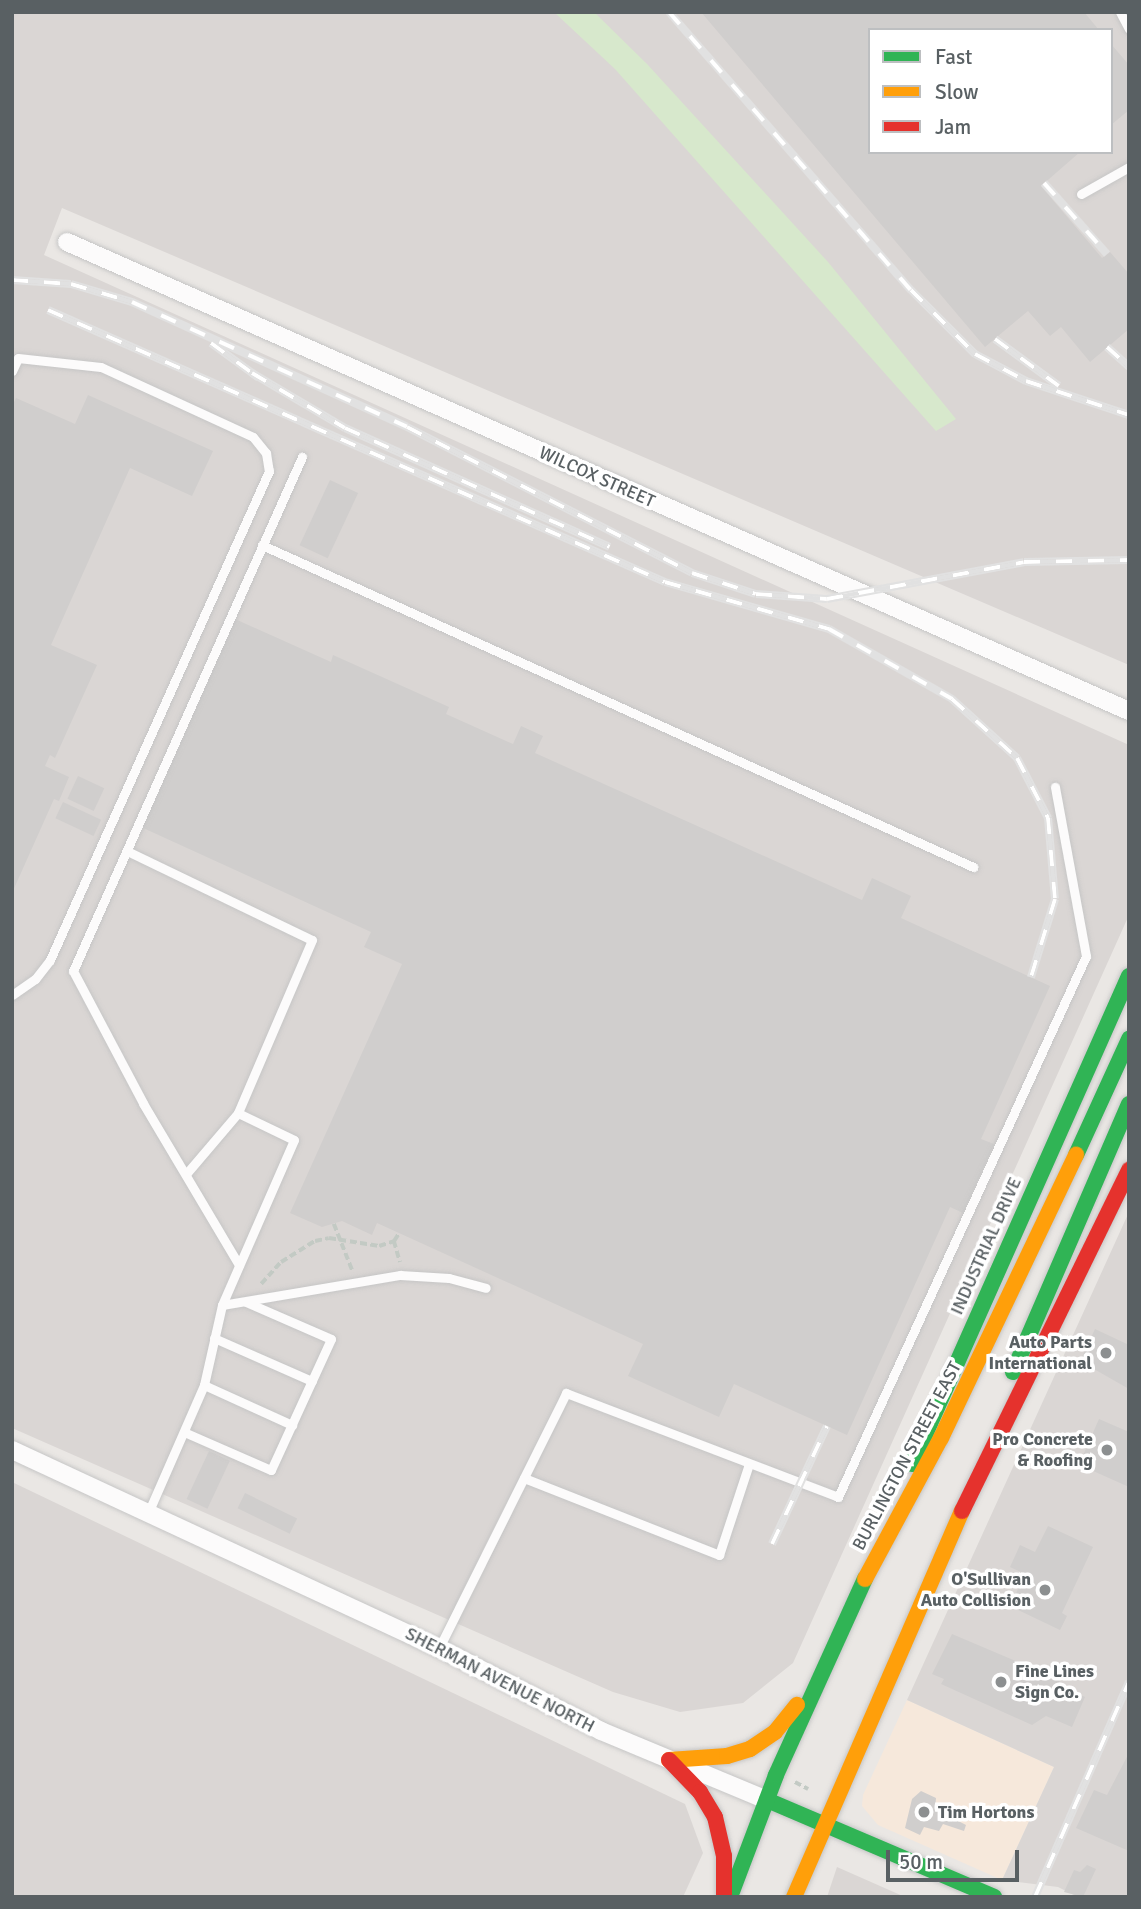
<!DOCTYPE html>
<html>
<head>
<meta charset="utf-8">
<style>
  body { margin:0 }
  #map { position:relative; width:1141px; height:1909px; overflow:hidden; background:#eae7e4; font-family:Signika,sans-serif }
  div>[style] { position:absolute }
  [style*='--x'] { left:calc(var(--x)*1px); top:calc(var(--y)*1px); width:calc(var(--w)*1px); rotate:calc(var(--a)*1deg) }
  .commercial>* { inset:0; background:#f6e8db }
  .industrial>* { inset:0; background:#dad6d4 }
  .green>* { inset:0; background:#d7e8cc }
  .building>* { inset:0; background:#d0cecd; transform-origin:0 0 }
  .path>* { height:3.5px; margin-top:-1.75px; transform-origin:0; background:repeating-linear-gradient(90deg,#c3cac4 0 7px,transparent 0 10.5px) }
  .roads { filter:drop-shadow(0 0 2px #c6c6c6) drop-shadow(0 0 2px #c6c6c6) }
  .lane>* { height:9px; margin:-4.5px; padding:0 4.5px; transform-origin:4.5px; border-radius:4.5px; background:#fcfbfb }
  .street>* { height:18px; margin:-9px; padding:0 9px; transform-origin:9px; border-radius:9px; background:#fcfbfb }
  .fast>* { height:16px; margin:-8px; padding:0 8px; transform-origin:8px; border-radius:8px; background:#30b455 }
  .slow>* { height:16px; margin:-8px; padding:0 8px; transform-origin:8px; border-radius:8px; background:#ff9f0a }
  .jam>* { height:16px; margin:-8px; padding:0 8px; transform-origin:8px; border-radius:8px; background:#e5322d }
  .rail>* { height:8px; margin-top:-4px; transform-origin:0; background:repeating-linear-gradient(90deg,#fff 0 16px,#e1e1e1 0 32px); box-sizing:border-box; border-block:2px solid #e1e1e1 }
  .dots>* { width:19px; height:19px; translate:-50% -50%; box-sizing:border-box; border:4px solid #fff; border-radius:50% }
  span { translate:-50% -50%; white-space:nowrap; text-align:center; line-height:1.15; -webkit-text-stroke:7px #fff; paint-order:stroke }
  .street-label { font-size:18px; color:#596063 }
  .poi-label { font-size:18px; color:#596063; font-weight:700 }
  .right { translate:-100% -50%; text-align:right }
  .left { translate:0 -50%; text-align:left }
  .frame { position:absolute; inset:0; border:14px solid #596063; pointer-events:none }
  .legend { position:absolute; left:868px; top:28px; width:245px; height:126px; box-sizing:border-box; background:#fff; border:2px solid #bdbfc1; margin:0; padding:9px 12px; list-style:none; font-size:21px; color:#596063 }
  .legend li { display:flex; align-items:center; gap:14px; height:35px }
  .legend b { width:35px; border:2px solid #bdbfc1 }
  .scale { position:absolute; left:886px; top:1850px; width:133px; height:32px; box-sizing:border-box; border:4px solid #596063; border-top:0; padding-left:9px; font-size:21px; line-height:24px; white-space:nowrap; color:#596063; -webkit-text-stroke:5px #fff; paint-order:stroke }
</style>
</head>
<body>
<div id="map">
  <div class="commercial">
    <i style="clip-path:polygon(907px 1700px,1054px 1767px,1002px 1880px,878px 1825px,862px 1806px,863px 1795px)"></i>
  </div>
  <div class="industrial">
    <i style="clip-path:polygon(evenodd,12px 12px,1129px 12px,1129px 665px,62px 208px,44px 255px,1129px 745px,1129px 915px,793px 1663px,743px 1703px,680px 1712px,613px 1692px,12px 1428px,12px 12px,870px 30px,1111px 30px,1111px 152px,870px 152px,870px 30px)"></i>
    <i style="clip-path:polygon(1129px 1212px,1129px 1897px,1078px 1897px,1058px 1887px,1002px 1880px,1054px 1767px,907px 1700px)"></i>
    <i style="clip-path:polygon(12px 1482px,685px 1804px,703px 1853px,683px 1897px,12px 1897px)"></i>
    <i style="clip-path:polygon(837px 1867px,905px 1897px,827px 1897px)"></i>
  </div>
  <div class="green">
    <i style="clip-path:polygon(554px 12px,594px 12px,647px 64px,828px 262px,956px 419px,936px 431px,615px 69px)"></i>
  </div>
  <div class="building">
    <i style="clip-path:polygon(701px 12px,1084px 12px,1099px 30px,870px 30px,870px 152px,1080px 152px,1041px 186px,1102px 258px,1110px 252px,1129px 274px,1129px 329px,1090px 362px,1061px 327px,1050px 336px,1028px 311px,985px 347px)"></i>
    <i style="clip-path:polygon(1111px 44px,1129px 65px,1129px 110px,1111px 125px)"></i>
    <i style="clip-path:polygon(88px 395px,213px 451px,192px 496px,130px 468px,51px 645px,97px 665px,55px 758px,50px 755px,45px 766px,69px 777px,59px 801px,54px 799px,12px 893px,12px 406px,16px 398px,75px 424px)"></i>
    <i style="left:330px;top:480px;width:31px;height:72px;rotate:25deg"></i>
    <i style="clip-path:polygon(235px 619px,331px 662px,333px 655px,449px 707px,446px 714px,513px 744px,521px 726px,543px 736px,535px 753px,862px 900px,872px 878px,911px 896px,901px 918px,1050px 986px,981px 1139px,994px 1144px,963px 1213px,950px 1207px,847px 1435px,734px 1384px,719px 1417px,628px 1376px,643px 1344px,377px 1223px,372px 1235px,342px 1221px,322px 1227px,290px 1213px,402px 964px,364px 947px,371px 932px,141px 827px)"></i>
    <i style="left:78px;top:776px;width:29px;height:25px;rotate:25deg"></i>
    <i style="left:63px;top:802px;width:42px;height:18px;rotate:25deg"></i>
    <i style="clip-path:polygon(1095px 1329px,1129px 1345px,1129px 1389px,1080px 1361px)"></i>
    <i style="clip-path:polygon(1099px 1419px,1129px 1432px,1129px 1487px,1091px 1470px,1089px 1474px,1077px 1469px)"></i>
    <i style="left:209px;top:1451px;width:23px;height:53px;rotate:25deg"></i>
    <i style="left:245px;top:1493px;width:58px;height:17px;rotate:26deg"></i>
    <i style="clip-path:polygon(1048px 1526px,1093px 1547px,1062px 1613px,1067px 1616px,1060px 1630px,1010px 1606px,1025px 1574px,1010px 1567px,1020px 1545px,1035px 1552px)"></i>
    <i style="clip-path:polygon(952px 1634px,1060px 1680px,1058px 1685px,1085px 1697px,1072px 1727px,1046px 1716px,1032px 1725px,941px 1684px,944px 1679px,932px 1674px)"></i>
    <i style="clip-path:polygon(1129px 1753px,1129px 1851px,1076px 1828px,1094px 1790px,1107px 1795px)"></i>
    <i style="clip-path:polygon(921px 1791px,936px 1798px,935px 1809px,966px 1825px,964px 1831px,943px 1824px,939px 1831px,924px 1827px,920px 1835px,905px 1828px,912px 1799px)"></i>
    <i style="clip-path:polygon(1087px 1865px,1096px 1869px,1083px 1897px,1064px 1892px,1074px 1870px,1080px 1872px)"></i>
  </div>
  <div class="path">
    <i style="--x:334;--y:1224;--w:52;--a:68.4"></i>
    <i style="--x:394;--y:1241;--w:22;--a:74"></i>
    <i style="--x:261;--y:1284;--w:30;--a:-48"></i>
    <i style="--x:281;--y:1262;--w:40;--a:-32"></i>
    <i style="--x:315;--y:1241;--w:14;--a:-12"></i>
    <i style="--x:329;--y:1238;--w:51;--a:9.1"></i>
    <i style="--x:379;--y:1246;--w:16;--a:-18"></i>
    <i style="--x:394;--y:1241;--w:9;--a:-58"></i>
    <i style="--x:795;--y:1782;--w:15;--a:28"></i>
  </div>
  <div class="roads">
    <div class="lane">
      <i style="--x:1120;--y:12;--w:19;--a:62"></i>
      <i style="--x:1081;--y:194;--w:55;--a:-29.4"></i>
      <i style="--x:12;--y:371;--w:14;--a:-65"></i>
      <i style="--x:18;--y:358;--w:83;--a:6.2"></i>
      <i style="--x:101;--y:367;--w:167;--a:24.7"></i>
      <i style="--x:253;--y:437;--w:21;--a:51"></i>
      <i style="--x:266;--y:453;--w:18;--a:81"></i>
      <i style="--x:269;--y:471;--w:536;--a:114.13"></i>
      <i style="--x:50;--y:960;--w:24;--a:128"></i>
      <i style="--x:35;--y:979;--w:28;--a:145"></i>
      <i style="--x:262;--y:545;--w:781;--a:24.36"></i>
      <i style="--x:127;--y:851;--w:205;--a:25.7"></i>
      <i style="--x:312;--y:940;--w:188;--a:113.2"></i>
      <i style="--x:238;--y:1113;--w:62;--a:25.7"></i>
      <i style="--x:294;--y:1140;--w:180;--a:113.6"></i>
      <i style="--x:222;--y:1305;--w:82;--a:102.7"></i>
      <i style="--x:204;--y:1385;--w:140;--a:113.6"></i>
      <i style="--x:186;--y:1174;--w:80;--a:-49.6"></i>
      <i style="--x:239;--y:1265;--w:188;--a:-120.7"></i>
      <i style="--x:143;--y:1103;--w:149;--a:-117.9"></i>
      <i style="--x:73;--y:971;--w:563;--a:-65.99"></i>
      <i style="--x:222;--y:1305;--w:181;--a:-9.6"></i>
      <i style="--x:400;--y:1275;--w:49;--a:3.5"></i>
      <i style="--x:449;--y:1278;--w:38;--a:15"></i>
      <i style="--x:214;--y:1338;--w:107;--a:23.7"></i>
      <i style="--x:204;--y:1385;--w:97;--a:24.4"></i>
      <i style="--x:184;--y:1432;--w:95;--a:23.6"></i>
      <i style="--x:271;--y:1470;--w:144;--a:-65.4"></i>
      <i style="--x:331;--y:1339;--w:93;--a:-156.5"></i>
      <i style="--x:524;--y:1478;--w:210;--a:21.5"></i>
      <i style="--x:719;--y:1555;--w:96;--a:-71.8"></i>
      <i style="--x:439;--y:1648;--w:285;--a:-63.5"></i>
      <i style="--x:566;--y:1393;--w:291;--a:20.9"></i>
      <i style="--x:838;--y:1497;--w:595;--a:-65.37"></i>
      <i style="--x:1086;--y:956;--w:172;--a:-100.4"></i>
    </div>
    <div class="street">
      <i style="--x:67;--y:242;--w:1161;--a:23.83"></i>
      <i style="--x:12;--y:1450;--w:471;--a:24.9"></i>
      <i style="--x:439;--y:1648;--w:182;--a:27.1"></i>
      <i style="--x:601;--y:1731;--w:180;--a:22.6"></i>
    </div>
    <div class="fast">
      <i style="--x:1076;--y:1155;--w:128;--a:-65.4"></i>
      <i style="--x:1013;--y:1372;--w:292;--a:-66.6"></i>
      <i style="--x:912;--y:1464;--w:534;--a:-66.03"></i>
      <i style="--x:767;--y:1800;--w:247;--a:23.1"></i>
      <i style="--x:730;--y:1897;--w:130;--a:-69.3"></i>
      <i style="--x:776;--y:1775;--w:215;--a:-65.6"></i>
    </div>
    <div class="slow">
      <i style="--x:865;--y:1579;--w:160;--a:-61.7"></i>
      <i style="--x:941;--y:1438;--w:314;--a:-64.5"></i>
      <i style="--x:669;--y:1760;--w:58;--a:-3.9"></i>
      <i style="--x:727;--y:1756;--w:24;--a:-17"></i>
      <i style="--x:750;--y:1749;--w:30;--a:-34"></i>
      <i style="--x:775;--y:1732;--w:35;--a:-51"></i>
      <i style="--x:794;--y:1897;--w:421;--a:-66.5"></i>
    </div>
    <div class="jam">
      <i style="--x:962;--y:1511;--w:380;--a:-63.9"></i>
      <i style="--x:669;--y:1760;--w:45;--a:45.9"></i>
      <i style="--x:700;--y:1792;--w:29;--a:59"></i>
      <i style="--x:715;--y:1817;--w:40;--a:77"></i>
      <i style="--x:724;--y:1856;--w:39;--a:90"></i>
    </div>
  </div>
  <div class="rail">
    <i style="--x:669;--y:12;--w:369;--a:49"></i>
    <i style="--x:911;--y:290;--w:91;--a:45"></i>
    <i style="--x:975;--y:354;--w:58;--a:27.9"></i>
    <i style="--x:1026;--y:381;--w:108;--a:18.3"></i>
    <i style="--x:1044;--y:183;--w:95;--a:48.4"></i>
    <i style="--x:12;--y:280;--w:59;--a:3.9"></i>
    <i style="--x:71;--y:284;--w:64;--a:16.4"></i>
    <i style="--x:132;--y:302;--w:302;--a:24.4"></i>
    <i style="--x:407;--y:427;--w:320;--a:27.1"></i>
    <i style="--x:692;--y:573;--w:67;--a:18.2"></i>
    <i style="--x:756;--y:594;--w:71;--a:4"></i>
    <i style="--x:827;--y:599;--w:200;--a:-10.6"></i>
    <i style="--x:1024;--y:562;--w:105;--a:-1.1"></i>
    <i style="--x:48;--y:310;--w:674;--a:23.79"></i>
    <i style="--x:665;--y:582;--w:171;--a:16"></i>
    <i style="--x:829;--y:629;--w:142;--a:29.6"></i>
    <i style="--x:952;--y:699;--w:88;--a:42.2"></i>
    <i style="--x:1017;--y:758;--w:68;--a:62.7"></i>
    <i style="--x:1048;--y:818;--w:81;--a:85.1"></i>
    <i style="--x:1055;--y:899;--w:82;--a:107.1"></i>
    <i style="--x:995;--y:339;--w:79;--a:36.3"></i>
    <i style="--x:211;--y:343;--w:59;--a:36.1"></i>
    <i style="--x:1107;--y:347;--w:30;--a:42"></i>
    <i style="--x:252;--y:373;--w:108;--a:30.6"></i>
    <i style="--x:345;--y:428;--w:290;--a:24.2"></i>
    <i style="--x:772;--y:1544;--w:130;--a:-65"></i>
    <i style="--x:1035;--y:1897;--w:235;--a:-66.4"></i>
  </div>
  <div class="dots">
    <i style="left:1106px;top:1353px;background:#8c8f90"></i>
    <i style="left:1107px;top:1450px;background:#8c8f90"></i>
    <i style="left:1045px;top:1590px;background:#8c8f90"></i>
    <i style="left:1001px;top:1682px;background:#8c8f90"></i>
    <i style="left:924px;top:1812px;background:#8c8f90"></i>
  </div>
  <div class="street-label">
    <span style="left:597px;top:477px;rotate:24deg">WILCOX STREET</span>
    <span style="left:986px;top:1246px;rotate:-66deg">INDUSTRIAL DRIVE</span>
    <span style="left:907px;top:1456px;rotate:-62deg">BURLINGTON STREET EAST</span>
    <span style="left:500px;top:1680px;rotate:27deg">SHERMAN AVENUE NORTH</span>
  </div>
  <div class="poi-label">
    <span class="right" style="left:1092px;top:1353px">Auto Parts<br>International</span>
    <span class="right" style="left:1093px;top:1450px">Pro Concrete<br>&amp; Roofing</span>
    <span class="right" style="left:1031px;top:1590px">O'Sullivan<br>Auto Collision</span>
    <span class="left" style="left:1015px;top:1682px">Fine Lines<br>Sign Co.</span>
    <span class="left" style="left:938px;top:1812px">Tim Hortons</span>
  </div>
  <div class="frame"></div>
  <ul class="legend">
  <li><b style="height:9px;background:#30b455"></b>Fast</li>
  <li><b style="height:9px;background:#ff9f0a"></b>Slow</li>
  <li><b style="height:9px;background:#e5322d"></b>Jam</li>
  </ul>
  <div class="scale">50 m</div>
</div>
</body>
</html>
